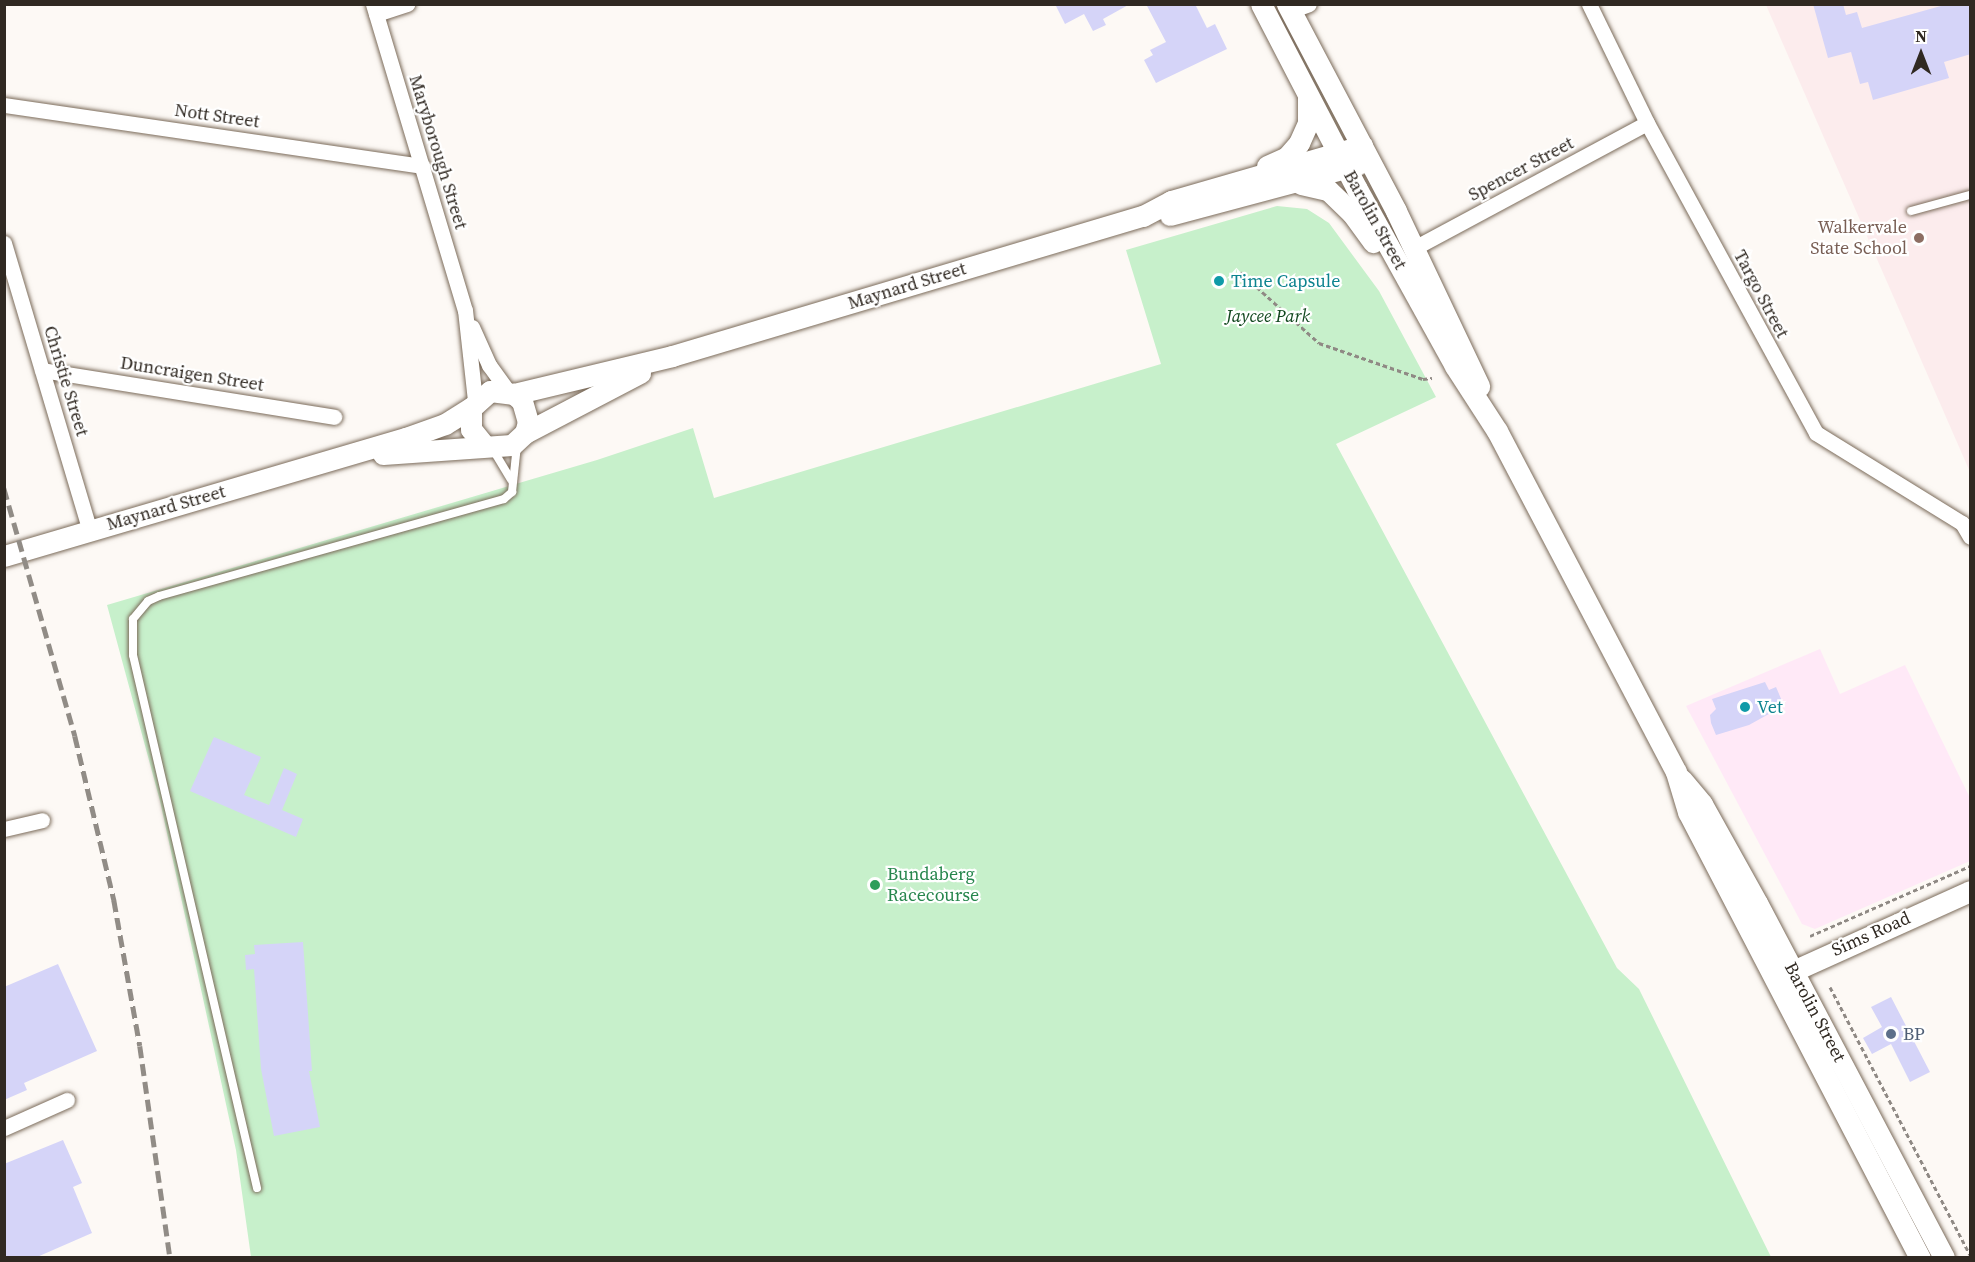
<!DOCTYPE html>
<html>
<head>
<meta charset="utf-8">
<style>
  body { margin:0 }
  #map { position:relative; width:1975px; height:1262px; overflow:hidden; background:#fdf9f5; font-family:"Source Serif 4",serif }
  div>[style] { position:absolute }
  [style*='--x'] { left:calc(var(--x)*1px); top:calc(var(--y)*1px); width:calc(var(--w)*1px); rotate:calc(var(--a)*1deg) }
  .commercial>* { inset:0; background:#ffe9f7 }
  .education>* { inset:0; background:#fceced }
  .green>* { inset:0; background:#c7f0cb }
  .building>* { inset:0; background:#d5d4f8 }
  .path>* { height:3px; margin-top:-1.5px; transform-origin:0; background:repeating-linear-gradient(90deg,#8f8984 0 4.5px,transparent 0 7.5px) }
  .roads { filter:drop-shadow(0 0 2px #7b6b5a) drop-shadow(0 0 2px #7b6b5a) }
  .lane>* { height:8px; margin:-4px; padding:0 4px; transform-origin:4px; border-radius:4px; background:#fff }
  .street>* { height:15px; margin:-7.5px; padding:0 7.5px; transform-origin:7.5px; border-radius:7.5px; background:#fff }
  .secondary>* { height:21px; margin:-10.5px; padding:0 10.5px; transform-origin:10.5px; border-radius:10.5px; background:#fff }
  .rail>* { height:4.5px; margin-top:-2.25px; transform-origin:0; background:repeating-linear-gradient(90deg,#918c86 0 12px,transparent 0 18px) }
  .dots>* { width:16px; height:16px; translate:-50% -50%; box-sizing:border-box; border:3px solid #fff; border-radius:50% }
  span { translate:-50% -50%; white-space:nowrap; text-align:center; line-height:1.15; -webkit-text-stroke:4.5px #fff; paint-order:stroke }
  .street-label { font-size:18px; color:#302922 }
  .education-label { font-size:18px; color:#785e54 }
  .right { translate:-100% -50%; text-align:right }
  .culture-label { font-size:18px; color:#0d838f }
  .left { translate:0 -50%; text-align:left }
  .park-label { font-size:18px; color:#11471e; font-style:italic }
  .leisure-label { font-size:18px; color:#27864d }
  .service-label { font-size:18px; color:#4e5e75 }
  .frame { position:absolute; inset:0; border:6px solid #302922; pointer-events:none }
  .north { position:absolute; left:1891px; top:24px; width:60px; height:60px; -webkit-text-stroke:4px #fff; paint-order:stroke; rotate:0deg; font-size:16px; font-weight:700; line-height:24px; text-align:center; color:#302922 }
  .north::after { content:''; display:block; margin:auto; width:21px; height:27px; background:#302922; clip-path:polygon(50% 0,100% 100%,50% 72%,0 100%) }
</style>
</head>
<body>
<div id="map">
  <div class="commercial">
    <i style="clip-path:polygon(1820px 649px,1840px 694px,1905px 665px,1970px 798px,1970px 861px,1815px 929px,1802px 924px,1686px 706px)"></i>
  </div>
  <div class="education">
    <i style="clip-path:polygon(1766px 5px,1970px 5px,1970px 472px)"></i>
  </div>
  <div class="green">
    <i style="clip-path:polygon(1277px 206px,1307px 209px,1329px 223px,1379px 291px,1436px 397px,1336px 444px,1617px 968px,1639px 989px,1771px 1257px,251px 1257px,236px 1150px,160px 801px,107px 605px,597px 460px,693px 428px,714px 498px,1161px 364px,1126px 250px)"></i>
  </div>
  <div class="building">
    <i style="clip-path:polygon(1055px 4px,1130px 4px,1103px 19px,1106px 25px,1093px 31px,1084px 14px,1065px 24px)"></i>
    <i style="clip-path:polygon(1146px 4px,1195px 4px,1207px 28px,1215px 24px,1227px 49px,1156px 83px,1144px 60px,1153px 55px,1150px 50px,1166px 42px)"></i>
    <i style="clip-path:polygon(1813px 4px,1843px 4px,1846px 15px,1857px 12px,1862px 28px,1948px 4px,1971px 4px,1971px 54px,1944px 62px,1949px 78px,1873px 100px,1868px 82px,1860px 84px,1851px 52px,1828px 58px)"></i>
    <i style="clip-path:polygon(1765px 682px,1769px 690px,1776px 687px,1782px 701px,1774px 704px,1776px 710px,1749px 725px,1716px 735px,1711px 723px,1710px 715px,1716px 709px,1712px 699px)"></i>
    <i style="clip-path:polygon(214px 737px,261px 757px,244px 795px,269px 805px,284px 768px,297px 774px,282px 810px,303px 819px,296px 837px,190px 791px)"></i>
    <i style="clip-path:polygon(303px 942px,312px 1071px,309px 1071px,320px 1127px,274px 1136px,261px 1069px,254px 969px,246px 970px,245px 955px,255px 954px,254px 945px)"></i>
    <i style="clip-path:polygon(58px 964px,97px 1051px,24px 1083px,27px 1090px,4px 1100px,4px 987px)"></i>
    <i style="clip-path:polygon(1891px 997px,1930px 1072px,1910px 1082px,1891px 1044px,1872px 1054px,1863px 1038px,1882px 1027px,1871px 1007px)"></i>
    <i style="clip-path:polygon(63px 1140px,82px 1183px,73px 1187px,92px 1233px,37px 1257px,4px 1257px,4px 1164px)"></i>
  </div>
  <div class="path">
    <i style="--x:1934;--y:4;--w:1;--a:90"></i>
    <i style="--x:1240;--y:272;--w:106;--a:41.9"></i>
    <i style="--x:1319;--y:343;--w:110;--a:19.1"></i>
    <i style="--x:1423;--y:379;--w:9;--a:-6"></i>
    <i style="--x:1810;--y:936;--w:175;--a:-23.6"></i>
    <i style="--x:1830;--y:987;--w:302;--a:62.4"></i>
  </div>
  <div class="roads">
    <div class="lane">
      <i style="--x:1911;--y:211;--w:61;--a:-15.2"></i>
      <i style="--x:492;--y:448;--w:37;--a:59"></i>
      <i style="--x:257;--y:1188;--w:547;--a:-103.1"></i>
      <i style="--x:133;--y:655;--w:36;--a:-90"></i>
      <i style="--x:133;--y:619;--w:23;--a:-50"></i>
      <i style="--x:148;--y:601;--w:12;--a:-24"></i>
      <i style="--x:159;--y:596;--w:358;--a:-15.7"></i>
      <i style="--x:504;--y:499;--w:11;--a:-41"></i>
      <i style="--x:512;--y:492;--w:47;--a:-83.9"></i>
    </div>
    <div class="street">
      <i style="--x:373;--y:4;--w:320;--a:73.3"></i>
      <i style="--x:465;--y:310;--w:92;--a:83.7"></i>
      <i style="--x:1589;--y:4;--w:132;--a:64"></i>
      <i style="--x:1647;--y:123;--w:353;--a:61.4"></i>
      <i style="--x:1816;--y:433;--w:172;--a:31.7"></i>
      <i style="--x:1962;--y:523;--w:16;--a:60"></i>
      <i style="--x:1290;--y:11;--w:20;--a:-20"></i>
      <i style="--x:376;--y:14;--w:33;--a:-18"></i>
      <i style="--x:4;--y:105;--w:423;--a:8.3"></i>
      <i style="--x:4;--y:243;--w:301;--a:73.4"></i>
      <i style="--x:1414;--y:248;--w:264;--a:-28.2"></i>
      <i style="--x:472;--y:327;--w:42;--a:65.9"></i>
      <i style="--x:489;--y:365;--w:32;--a:54"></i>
      <i style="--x:42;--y:370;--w:296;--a:9.1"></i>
      <i style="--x:4;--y:829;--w:39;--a:-13"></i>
      <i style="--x:4;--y:1128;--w:69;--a:-24"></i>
    </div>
    <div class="secondary">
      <i style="--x:1261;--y:4;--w:208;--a:62.6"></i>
      <i style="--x:1357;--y:189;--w:202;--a:61"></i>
      <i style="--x:1455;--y:366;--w:77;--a:57.1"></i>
      <i style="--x:1497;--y:431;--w:385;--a:62.3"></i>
      <i style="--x:1676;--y:772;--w:42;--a:73.3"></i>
      <i style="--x:1688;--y:812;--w:503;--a:62.52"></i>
      <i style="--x:1287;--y:4;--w:234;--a:62.2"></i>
      <i style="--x:1396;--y:211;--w:194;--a:64.6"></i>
      <i style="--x:1267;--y:166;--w:22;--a:-24"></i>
      <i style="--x:1287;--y:157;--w:18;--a:-49"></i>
      <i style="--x:1299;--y:143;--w:22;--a:-66"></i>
      <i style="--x:1308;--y:123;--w:27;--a:-90"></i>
      <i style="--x:1301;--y:184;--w:28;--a:13"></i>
      <i style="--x:1328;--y:190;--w:33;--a:44"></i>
      <i style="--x:1352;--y:213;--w:36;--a:54"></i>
      <i style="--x:1170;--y:215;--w:194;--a:-15"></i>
      <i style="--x:514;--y:394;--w:163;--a:-13.5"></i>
      <i style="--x:672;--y:356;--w:491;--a:-16.6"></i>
      <i style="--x:1143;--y:216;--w:32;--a:-28"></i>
      <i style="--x:1171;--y:201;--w:199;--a:-16.1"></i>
      <i style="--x:525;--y:433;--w:130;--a:-27.6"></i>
      <i style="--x:383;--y:454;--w:129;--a:-4"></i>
      <i style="--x:512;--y:445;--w:18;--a:-43"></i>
      <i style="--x:525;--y:433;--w:11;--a:-75"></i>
      <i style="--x:528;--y:422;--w:22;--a:-106"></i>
      <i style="--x:522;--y:401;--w:11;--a:-139"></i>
      <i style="--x:514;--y:394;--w:24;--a:-173"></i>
      <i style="--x:490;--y:391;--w:25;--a:138"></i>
      <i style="--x:471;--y:408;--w:21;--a:90"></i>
      <i style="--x:471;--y:429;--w:22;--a:51"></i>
      <i style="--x:4;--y:556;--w:419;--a:-16.4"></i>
      <i style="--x:406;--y:438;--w:41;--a:-19.7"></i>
      <i style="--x:445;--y:424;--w:31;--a:-32"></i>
      <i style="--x:1682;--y:780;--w:31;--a:50"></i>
      <i style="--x:1702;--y:804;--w:113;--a:60.9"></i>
      <i style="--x:1757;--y:903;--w:401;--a:62.2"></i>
      <i style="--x:1782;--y:976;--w:206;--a:-24.3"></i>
    </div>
  </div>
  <div class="rail">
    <i style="--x:4;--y:488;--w:258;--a:74"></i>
    <i style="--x:75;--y:736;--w:169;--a:76.6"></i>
    <i style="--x:114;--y:900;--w:148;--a:79.9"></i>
    <i style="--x:140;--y:1046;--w:214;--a:81.9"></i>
  </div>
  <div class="dots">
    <i style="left:1919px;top:238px;background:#8d6e63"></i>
    <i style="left:1219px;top:281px;background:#0f9aa8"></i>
    <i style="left:1745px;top:707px;background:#0f9aa8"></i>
    <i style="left:875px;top:885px;background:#2e9e5b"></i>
    <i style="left:1891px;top:1034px;background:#5c6f8a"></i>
  </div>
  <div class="street-label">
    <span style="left:217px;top:116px;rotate:8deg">Nott Street</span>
    <span style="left:438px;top:152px;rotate:73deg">Maryborough Street</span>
    <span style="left:1521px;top:169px;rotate:-28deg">Spencer Street</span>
    <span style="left:1375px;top:220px;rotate:61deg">Barolin Street</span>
    <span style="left:907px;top:286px;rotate:-17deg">Maynard Street</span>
    <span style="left:1761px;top:294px;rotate:62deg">Targo Street</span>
    <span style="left:192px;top:374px;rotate:9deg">Duncraigen Street</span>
    <span style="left:66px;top:381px;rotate:73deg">Christie Street</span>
    <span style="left:166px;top:508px;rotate:-16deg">Maynard Street</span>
    <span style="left:1871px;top:934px;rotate:-24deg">Sims Road</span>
    <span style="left:1815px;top:1012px;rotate:62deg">Barolin Street</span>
  </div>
  <div class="education-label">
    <span class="right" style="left:1907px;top:238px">Walkervale<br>State School</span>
  </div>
  <div class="culture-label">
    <span class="left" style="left:1231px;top:281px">Time Capsule</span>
    <span class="left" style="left:1757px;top:707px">Vet</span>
  </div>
  <div class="park-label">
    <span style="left:1268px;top:316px">Jaycee Park</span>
  </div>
  <div class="leisure-label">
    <span class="left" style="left:887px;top:885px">Bundaberg<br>Racecourse</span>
  </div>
  <div class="service-label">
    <span class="left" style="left:1903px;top:1034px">BP</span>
  </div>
  <div class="frame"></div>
  <div class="north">N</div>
</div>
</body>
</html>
